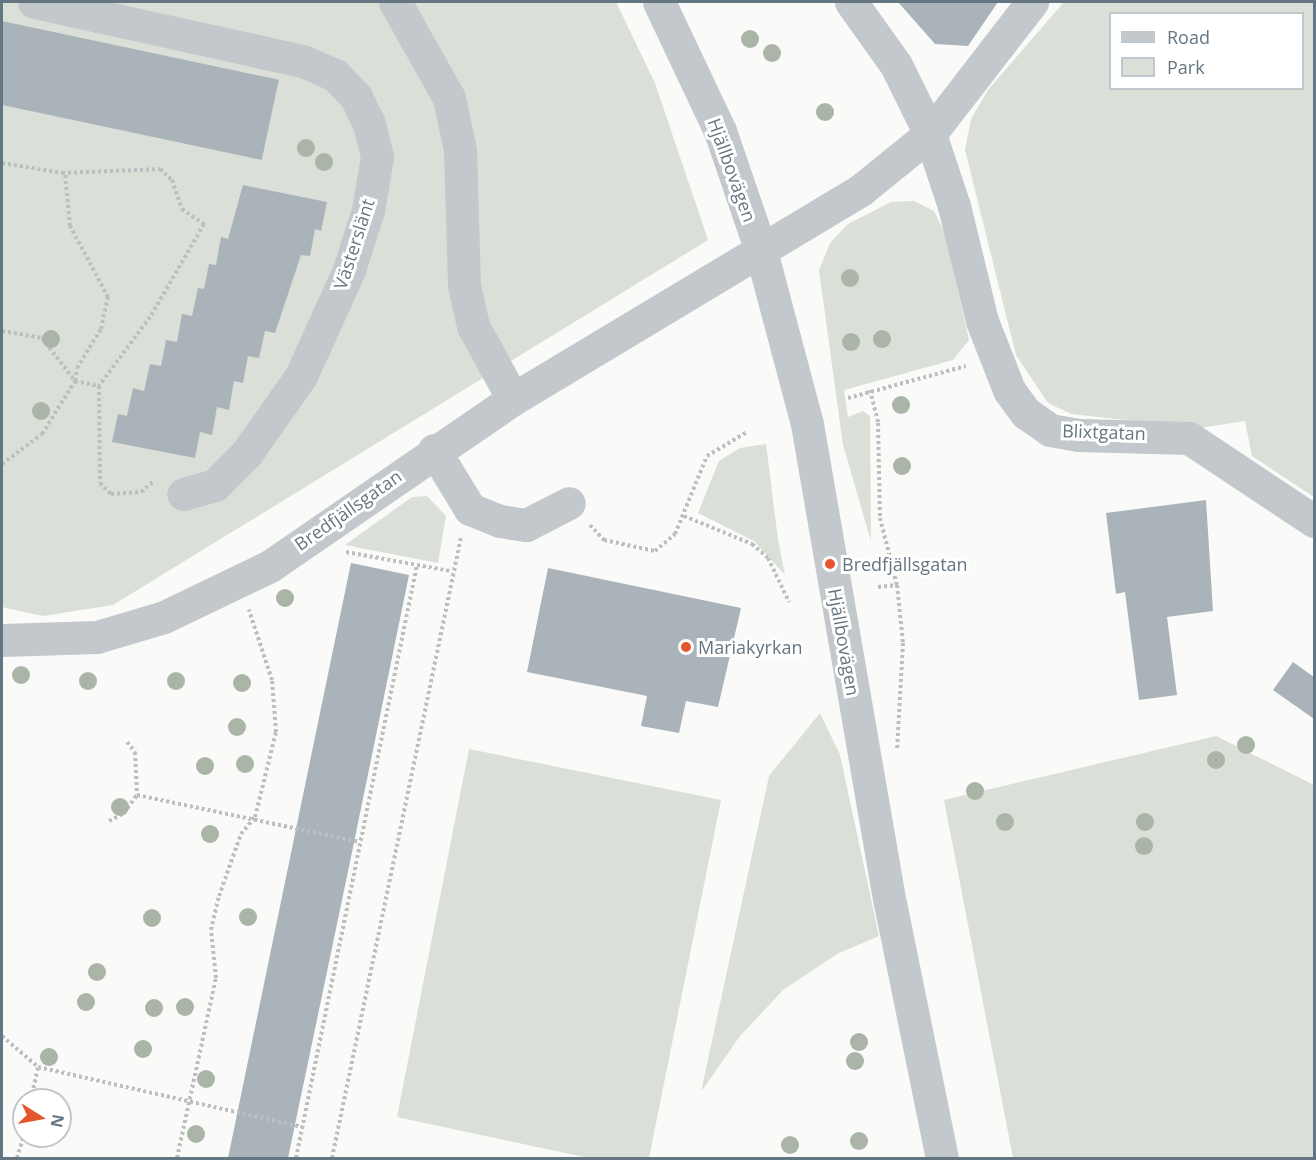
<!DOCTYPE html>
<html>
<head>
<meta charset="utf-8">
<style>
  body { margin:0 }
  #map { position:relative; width:1316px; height:1160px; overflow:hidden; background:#fafaf8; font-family:"Open Sans",sans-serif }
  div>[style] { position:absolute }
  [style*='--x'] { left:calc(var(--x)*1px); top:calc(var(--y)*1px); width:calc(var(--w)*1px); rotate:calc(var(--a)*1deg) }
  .green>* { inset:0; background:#dadfd7 }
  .building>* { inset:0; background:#aab3b9; transform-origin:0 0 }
  .path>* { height:4px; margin-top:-2px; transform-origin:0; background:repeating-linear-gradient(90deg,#bbbfc2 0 3px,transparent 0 6px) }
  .minor>* { height:33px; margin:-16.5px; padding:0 16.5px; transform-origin:16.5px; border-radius:16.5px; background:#c3c8cc }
  .trees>* { width:18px; height:18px; margin:-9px; border-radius:50%; background:#aab4a7 }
  .dots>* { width:16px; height:16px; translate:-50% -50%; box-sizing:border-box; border:3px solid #fff; border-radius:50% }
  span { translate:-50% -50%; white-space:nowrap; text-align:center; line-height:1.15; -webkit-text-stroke:6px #fff; paint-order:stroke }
  .street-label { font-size:18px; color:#657683 }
  .poi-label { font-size:18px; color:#657683 }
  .left { translate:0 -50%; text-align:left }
  .frame { position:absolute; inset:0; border:3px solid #657683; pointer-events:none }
  .legend { position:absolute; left:1109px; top:12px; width:195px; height:78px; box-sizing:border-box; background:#fff; border:2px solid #c1c8cd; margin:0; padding:8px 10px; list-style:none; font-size:18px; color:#657683 }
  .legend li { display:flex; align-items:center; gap:12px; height:30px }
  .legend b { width:30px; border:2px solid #c1c8cd }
  .north { position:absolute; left:12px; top:1088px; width:60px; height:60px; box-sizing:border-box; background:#fff; border:2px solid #c1c8cd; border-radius:50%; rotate:101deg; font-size:16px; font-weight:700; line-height:24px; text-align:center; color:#657683 }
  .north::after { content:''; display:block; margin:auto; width:21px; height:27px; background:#e4572e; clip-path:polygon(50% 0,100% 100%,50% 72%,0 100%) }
</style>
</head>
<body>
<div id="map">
  <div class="green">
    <i style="clip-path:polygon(2px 2px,616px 2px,655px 83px,708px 240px,113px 605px,43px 616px,2px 607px)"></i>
    <i style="clip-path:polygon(evenodd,1064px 2px,1314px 2px,1314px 497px,1252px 456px,1245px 421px,1199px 428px,1071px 414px,1048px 403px,1016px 355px,965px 150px,971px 119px,988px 90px,1064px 2px,1110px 14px,1302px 14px,1302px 88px,1110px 88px,1110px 14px)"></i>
    <i style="clip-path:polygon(914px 201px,934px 211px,945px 234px,969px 340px,953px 360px,844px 390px,848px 417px,863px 411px,870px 416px,871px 541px,843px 445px,819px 270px,830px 243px,848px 224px,891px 202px)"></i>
    <i style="clip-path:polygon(766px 444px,778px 540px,785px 575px,754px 541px,698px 513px,719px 461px,740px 448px)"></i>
    <i style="clip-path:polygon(427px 496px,446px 516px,438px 563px,345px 545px,412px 497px)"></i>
    <i style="clip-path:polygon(820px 713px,840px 755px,879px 936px,837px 954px,783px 990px,740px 1036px,701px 1092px,769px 776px)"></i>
    <i style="clip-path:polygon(1216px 736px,1314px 785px,1314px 1158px,1013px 1158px,944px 800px)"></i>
    <i style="clip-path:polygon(469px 749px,721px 800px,649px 1158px,589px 1158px,397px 1117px)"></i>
  </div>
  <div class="building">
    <i style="clip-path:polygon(898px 2px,998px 2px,968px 46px,935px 44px)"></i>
    <i style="left:2px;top:21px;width:283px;height:82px;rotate:12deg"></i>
    <i style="clip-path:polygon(243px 185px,327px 202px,321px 231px,315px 229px,310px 256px,301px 255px,275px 333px,265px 331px,259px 358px,248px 356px,243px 383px,234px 381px,229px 410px,217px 407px,212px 435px,200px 432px,195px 458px,112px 442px,118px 414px,127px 416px,133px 388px,144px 391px,150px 364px,161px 366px,166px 340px,177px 342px,182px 314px,192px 316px,198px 288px,204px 289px,209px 264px,216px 265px,221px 237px,228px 239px)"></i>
    <i style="clip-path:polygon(1206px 500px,1213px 611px,1167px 617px,1177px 695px,1139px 700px,1125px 592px,1116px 594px,1106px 513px)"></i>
    <i style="clip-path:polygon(351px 563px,409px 575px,351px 857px,288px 1158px,228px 1158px)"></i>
    <i style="clip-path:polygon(548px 568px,741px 608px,718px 707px,686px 701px,679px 733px,641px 726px,647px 696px,527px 672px)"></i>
    <i style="clip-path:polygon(1293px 662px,1314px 677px,1314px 719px,1273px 690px)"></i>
  </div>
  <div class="path">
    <i style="--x:2;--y:163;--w:61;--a:9.5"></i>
    <i style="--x:62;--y:173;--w:98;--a:-2.3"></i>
    <i style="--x:160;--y:169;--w:16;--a:43"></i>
    <i style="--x:172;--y:180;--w:31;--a:71"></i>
    <i style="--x:182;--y:209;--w:27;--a:34"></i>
    <i style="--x:204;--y:224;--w:108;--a:120.1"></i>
    <i style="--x:150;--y:317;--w:86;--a:126.5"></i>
    <i style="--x:2;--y:331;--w:41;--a:9.9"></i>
    <i style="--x:42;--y:338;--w:54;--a:52.5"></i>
    <i style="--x:75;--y:381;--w:13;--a:-81"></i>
    <i style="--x:77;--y:368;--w:46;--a:-58.4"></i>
    <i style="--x:101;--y:329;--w:33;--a:-78"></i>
    <i style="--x:108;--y:297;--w:81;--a:-118.2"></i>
    <i style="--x:70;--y:226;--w:53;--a:-95.4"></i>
    <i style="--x:870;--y:390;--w:34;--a:76"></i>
    <i style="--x:878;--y:423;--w:95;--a:88.8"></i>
    <i style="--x:880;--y:518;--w:69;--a:75.8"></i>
    <i style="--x:897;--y:585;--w:58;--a:84.1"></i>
    <i style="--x:903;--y:643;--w:106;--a:93.2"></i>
    <i style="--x:848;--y:398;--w:122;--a:-15.2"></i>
    <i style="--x:2;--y:464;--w:50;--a:-36.9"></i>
    <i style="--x:42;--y:434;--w:62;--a:-58.1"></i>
    <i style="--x:75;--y:381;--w:25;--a:12"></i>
    <i style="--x:99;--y:386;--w:97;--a:89.4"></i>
    <i style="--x:100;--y:483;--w:16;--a:45"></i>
    <i style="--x:111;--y:494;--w:30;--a:-4"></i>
    <i style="--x:141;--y:492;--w:18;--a:-41"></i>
    <i style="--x:684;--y:516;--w:74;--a:22.4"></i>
    <i style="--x:752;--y:544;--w:21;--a:41"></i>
    <i style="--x:768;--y:558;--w:49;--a:64.5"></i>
    <i style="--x:590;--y:525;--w:21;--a:47"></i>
    <i style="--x:604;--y:540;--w:52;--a:12.2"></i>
    <i style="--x:655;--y:551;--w:26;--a:-40"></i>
    <i style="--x:675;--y:534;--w:84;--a:-67.7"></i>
    <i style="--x:707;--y:456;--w:47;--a:-31"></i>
    <i style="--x:346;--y:552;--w:107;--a:10.3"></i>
    <i style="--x:878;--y:587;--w:19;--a:-6"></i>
    <i style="--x:127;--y:742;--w:13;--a:51"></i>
    <i style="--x:135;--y:752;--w:43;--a:87.3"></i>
    <i style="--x:109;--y:821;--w:17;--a:-28"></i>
    <i style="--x:124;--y:813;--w:22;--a:-54"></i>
    <i style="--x:137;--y:795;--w:228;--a:11.9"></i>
    <i style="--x:2;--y:1036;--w:48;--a:40.7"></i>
    <i style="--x:31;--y:1100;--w:34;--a:-78"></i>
    <i style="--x:38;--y:1067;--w:271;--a:12.8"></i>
    <i style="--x:17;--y:1158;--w:24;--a:-73"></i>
    <i style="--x:177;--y:1158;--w:184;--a:-77.8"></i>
    <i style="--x:216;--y:978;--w:48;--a:-95.9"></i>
    <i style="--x:211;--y:930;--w:35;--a:-77"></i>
    <i style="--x:219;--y:896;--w:66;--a:-70.5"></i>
    <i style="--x:241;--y:834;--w:22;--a:-51"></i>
    <i style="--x:255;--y:817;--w:88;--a:-76.1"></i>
    <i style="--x:276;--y:732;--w:52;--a:-94.4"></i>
    <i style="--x:272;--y:680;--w:74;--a:-108.2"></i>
    <i style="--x:296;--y:1158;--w:605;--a:-78.47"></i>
    <i style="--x:332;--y:1158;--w:634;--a:-78.26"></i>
  </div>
  <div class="minor">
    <i style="--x:34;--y:2;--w:275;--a:12.4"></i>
    <i style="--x:303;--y:61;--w:35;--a:24"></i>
    <i style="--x:335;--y:75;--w:30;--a:46"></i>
    <i style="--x:356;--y:97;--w:30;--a:64"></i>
    <i style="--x:369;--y:124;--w:34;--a:76"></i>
    <i style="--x:377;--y:157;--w:54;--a:99.6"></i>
    <i style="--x:368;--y:210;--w:63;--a:107.6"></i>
    <i style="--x:349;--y:270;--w:116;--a:114.4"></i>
    <i style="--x:301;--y:376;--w:95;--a:125.2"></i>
    <i style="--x:246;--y:454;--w:44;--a:135"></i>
    <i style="--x:215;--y:485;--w:33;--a:164"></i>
    <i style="--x:395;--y:2;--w:110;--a:60.6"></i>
    <i style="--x:449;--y:98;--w:53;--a:78.1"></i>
    <i style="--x:460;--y:150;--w:135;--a:88.3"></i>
    <i style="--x:464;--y:285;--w:42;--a:77.6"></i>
    <i style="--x:473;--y:326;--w:83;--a:61.3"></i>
    <i style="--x:659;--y:2;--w:143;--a:64.7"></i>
    <i style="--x:720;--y:131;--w:127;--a:71.1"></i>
    <i style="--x:761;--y:251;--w:179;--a:75.1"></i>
    <i style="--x:807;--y:424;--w:486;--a:80.2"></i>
    <i style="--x:890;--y:903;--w:260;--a:78.5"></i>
    <i style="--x:851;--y:2;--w:77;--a:54.5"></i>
    <i style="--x:896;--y:65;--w:77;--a:63.8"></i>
    <i style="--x:930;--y:134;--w:76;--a:71.6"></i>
    <i style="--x:954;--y:206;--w:118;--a:76.3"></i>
    <i style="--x:982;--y:321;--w:74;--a:68.6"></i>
    <i style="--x:1009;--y:390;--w:29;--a:54"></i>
    <i style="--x:1026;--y:413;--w:29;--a:35"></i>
    <i style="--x:1050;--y:430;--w:29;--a:10"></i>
    <i style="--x:1079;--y:435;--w:110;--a:1.6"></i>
    <i style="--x:1189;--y:438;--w:150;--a:33.6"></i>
    <i style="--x:434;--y:450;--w:69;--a:58.6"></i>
    <i style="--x:470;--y:509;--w:32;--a:22"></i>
    <i style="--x:500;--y:521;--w:26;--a:9"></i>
    <i style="--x:526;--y:525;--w:48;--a:-27.1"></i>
    <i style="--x:2;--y:640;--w:95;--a:-1.8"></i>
    <i style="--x:97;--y:637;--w:70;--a:-16.6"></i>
    <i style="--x:164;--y:617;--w:118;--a:-25.7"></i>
    <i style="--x:270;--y:566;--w:295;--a:-34.5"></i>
    <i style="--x:513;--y:399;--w:407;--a:-31"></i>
    <i style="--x:862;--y:189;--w:87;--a:-39"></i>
    <i style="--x:930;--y:134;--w:167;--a:-52.3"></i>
  </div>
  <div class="trees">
    <i style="left:750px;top:39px"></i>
    <i style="left:772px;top:53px"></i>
    <i style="left:825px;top:112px"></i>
    <i style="left:306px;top:148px"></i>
    <i style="left:324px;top:162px"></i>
    <i style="left:850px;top:278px"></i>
    <i style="left:51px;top:339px"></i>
    <i style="left:882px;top:339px"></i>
    <i style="left:851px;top:342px"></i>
    <i style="left:901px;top:405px"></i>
    <i style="left:41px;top:411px"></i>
    <i style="left:902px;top:466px"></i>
    <i style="left:285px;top:598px"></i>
    <i style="left:21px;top:675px"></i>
    <i style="left:88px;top:681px"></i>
    <i style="left:176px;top:681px"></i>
    <i style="left:242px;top:683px"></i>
    <i style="left:237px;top:727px"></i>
    <i style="left:1246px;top:745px"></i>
    <i style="left:1216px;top:760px"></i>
    <i style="left:245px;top:764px"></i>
    <i style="left:205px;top:766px"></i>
    <i style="left:975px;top:791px"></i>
    <i style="left:120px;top:807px"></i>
    <i style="left:1005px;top:822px"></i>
    <i style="left:1145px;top:822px"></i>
    <i style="left:210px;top:834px"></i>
    <i style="left:1144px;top:846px"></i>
    <i style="left:248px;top:917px"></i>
    <i style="left:152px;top:918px"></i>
    <i style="left:97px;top:972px"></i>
    <i style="left:86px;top:1002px"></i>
    <i style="left:185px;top:1007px"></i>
    <i style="left:154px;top:1008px"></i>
    <i style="left:859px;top:1042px"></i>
    <i style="left:143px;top:1049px"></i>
    <i style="left:49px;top:1057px"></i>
    <i style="left:855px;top:1061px"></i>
    <i style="left:206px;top:1079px"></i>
    <i style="left:196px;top:1134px"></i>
    <i style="left:859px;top:1141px"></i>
    <i style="left:790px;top:1145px"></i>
  </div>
  <div class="dots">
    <i style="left:830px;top:564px;background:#e4572e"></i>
    <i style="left:686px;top:647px;background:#e4572e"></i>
  </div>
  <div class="street-label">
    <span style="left:732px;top:170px;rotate:70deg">Hjällbovägen</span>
    <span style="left:354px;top:244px;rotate:-72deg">Västerslänt</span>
    <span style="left:1104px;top:432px;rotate:2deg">Blixtgatan</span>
    <span style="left:348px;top:510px;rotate:-35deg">Bredfjällsgatan</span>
    <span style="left:844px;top:642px;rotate:80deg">Hjällbovägen</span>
  </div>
  <div class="poi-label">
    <span class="left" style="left:842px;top:564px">Bredfjällsgatan</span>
    <span class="left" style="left:698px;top:647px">Mariakyrkan</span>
  </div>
  <div class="frame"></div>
  <ul class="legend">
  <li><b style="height:8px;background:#c3c8cc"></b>Road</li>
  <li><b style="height:16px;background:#dadfd7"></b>Park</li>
  </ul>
  <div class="north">N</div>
</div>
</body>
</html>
